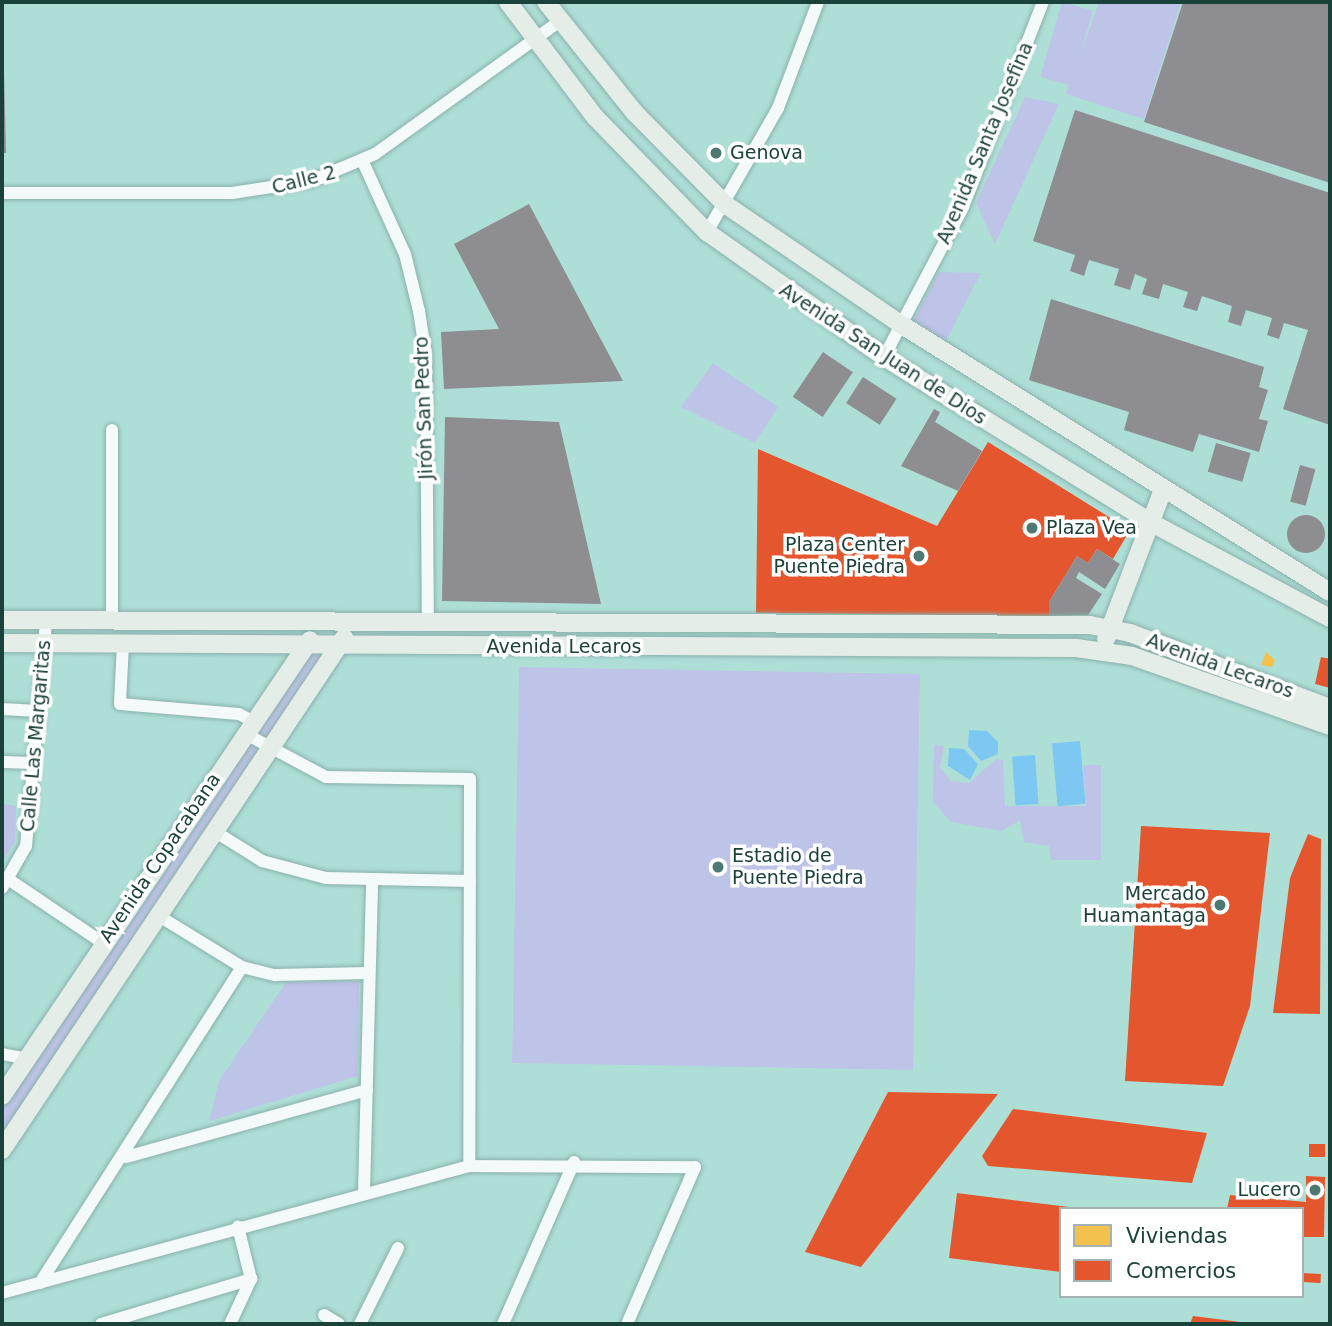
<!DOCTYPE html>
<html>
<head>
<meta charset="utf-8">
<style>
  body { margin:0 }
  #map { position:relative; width:1332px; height:1326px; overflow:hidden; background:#aedfd7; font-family:"DejaVu Sans",sans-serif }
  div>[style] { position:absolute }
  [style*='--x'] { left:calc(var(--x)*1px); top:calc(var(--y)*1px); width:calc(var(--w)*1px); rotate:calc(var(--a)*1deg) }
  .green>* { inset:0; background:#bec3e8; transform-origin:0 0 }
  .water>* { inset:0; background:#7cc8f3; transform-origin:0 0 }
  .homes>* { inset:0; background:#f2c14e }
  .shops>* { inset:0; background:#e4572e; transform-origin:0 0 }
  .industry>* { inset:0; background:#8d8d92; transform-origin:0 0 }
  .round { border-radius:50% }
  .roads { filter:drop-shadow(0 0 2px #8ab1ab) drop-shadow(0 0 2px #8ab1ab) }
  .minor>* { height:12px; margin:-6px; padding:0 6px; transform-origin:6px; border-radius:6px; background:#f3faf9 }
  .secondary>* { height:18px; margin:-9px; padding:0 9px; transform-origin:9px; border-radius:9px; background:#e4ede7 }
  .dots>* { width:19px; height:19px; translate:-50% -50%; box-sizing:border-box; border:4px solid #fff; border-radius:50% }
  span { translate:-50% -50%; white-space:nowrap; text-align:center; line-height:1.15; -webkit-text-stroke:7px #fff; paint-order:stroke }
  .street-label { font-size:19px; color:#1b413b }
  .poi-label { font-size:19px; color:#1b413b }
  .left { translate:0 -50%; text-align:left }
  .right { translate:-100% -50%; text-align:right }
  .frame { position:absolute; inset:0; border:4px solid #1b413b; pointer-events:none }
  .legend { position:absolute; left:1059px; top:1207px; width:245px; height:91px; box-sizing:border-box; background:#fff; border:2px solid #a4b3b1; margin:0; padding:9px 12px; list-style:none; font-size:21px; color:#1b413b }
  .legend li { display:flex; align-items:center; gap:14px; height:35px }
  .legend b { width:35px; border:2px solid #a4b3b1 }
</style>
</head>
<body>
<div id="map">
  <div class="green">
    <i style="left:1062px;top:2px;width:32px;height:78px;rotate:16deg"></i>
    <i style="clip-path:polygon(1099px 2px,1181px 2px,1144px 119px,1066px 94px)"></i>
    <i style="clip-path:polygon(1025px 97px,1059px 104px,995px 244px,976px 203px)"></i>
    <i style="clip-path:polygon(939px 272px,981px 273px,946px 341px,913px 322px)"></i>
    <i style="clip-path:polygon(713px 363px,778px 407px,755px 443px,681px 407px)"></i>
    <i style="clip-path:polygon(308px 647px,336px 647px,268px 745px,248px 732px)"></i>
    <i style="left:519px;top:667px;width:401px;height:396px;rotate:1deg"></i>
    <i style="clip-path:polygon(246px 737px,264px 749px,2px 1140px,2px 1106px)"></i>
    <i style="clip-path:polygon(934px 745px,944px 746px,940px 767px,951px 781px,969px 783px,996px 759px,1003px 760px,1005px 806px,1086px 806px,1083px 765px,1101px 765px,1101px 860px,1051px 860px,1049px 846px,1024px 842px,1020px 820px,1002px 831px,951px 822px,933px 802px)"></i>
    <i style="clip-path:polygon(2px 804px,16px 806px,15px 842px,2px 861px)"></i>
    <i style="clip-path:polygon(359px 981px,358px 1076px,209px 1121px,219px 1081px,286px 982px)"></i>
  </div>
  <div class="water">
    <i style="clip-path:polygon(969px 730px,987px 731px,998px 742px,998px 754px,981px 761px,968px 746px)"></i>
    <i style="left:1080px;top:741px;width:63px;height:28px;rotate:85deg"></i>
    <i style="clip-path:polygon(949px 748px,964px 749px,978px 764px,970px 780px,948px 766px)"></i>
    <i style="left:1035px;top:755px;width:49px;height:23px;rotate:86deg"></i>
  </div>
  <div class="homes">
    <i style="clip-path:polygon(1266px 652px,1275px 660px,1272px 667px,1261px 665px)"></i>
  </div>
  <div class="shops">
    <i style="clip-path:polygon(988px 442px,1130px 530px,1113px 559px,1097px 549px,1088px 563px,1077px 556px,1049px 602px,1049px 616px,756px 613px,758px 449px,937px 526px)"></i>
    <i style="clip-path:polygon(1321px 657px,1330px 659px,1330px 688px,1315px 684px)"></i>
    <i style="clip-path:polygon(1141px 826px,1270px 833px,1250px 1006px,1223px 1086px,1125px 1081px)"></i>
    <i style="clip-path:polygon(1308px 834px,1321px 839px,1320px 1014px,1273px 1013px,1290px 878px)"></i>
    <i style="clip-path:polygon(888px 1092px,998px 1094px,861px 1267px,805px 1252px)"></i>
    <i style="clip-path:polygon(1013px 1109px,1207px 1133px,1192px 1183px,988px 1166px,982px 1156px)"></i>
    <i style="left:1309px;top:1144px;width:16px;height:13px"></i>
    <i style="clip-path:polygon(1306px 1176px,1325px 1177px,1324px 1237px,1302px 1237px,1302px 1209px,1227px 1209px,1230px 1195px,1306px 1202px)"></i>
    <i style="clip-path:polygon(957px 1193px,1069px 1207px,1061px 1209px,1061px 1272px,949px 1258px)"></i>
    <i style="left:1302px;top:1273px;width:19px;height:9px;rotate:3deg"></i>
    <i style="clip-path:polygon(1193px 1316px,1248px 1323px,1248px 1324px,1190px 1324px)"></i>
  </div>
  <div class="industry">
    <i style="clip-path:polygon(1183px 2px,1330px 2px,1330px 183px,1144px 122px)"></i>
    <i style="clip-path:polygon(2px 71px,4px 71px,6px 153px,2px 153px)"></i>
    <i style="clip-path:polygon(1075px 110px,1330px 193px,1330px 425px,1283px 409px,1308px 330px,1284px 323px,1279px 339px,1267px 335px,1272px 318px,1246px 310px,1241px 326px,1228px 322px,1232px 306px,1202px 296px,1197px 311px,1183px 307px,1188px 292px,1163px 284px,1159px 299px,1142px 294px,1147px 279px,1135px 274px,1130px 290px,1114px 285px,1119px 269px,1089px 260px,1084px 276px,1070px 271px,1075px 255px,1033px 241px)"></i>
    <i style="clip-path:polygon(529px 204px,623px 381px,444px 389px,441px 332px,499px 329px,454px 244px)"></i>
    <i style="clip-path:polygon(1051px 299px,1264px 367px,1259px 387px,1268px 390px,1259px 419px,1268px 421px,1259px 452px,1199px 434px,1193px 452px,1124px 430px,1129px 412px,1029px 380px)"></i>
    <i style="left:823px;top:352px;width:36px;height:54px;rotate:34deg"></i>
    <i style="left:863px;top:377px;width:40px;height:31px;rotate:33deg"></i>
    <i style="clip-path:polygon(934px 409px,940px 412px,935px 422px,982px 451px,958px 491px,901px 466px)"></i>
    <i style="clip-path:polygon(445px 417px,559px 422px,601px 604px,442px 601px)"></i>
    <i style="left:1216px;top:443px;width:36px;height:30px;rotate:16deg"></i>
    <i style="left:1300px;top:465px;width:16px;height:38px;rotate:15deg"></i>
    <i class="round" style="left:1287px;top:515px;width:38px;height:38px"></i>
    <i style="clip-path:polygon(1097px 549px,1120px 564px,1105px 589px,1079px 572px,1076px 578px,1102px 594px,1088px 615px,1049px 616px,1049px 602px,1077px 556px,1088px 563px)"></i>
  </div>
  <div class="roads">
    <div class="minor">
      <i style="--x:363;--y:162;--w:101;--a:65.5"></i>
      <i style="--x:405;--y:254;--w:59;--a:76.2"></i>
      <i style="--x:419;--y:311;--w:46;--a:81.2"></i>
      <i style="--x:426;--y:356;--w:267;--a:89.6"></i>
      <i style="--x:2;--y:193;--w:230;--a:0"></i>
      <i style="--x:232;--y:193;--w:80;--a:-8.6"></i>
      <i style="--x:311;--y:181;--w:69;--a:-22.9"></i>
      <i style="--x:375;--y:154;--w:228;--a:-35.7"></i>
      <i style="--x:707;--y:232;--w:143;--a:-60.2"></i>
      <i style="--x:778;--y:108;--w:113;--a:-69.3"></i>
      <i style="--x:884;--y:357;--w:170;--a:-62.2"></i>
      <i style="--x:963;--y:207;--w:220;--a:-68.7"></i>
      <i style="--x:112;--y:430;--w:190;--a:90"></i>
      <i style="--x:123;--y:644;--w:60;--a:92.9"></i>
      <i style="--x:120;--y:704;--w:119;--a:4.8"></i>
      <i style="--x:239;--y:714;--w:16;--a:27"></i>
      <i style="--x:2;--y:709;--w:36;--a:3"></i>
      <i style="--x:244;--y:733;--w:93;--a:28.2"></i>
      <i style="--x:326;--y:777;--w:144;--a:0.8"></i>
      <i style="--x:470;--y:779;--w:387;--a:90.1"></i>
      <i style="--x:2;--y:762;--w:31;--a:2"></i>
      <i style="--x:214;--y:831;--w:57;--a:32"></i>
      <i style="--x:262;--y:861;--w:66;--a:14.9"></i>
      <i style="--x:326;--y:878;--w:144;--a:1.2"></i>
      <i style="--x:8;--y:879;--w:115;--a:34"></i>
      <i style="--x:2;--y:888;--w:48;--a:-60.3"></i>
      <i style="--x:26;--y:846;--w:227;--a:-84.9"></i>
      <i style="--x:159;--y:916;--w:97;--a:31.6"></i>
      <i style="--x:242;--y:967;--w:34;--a:14"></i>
      <i style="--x:275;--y:975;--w:92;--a:-1.2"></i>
      <i style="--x:2;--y:1054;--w:25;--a:11"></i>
      <i style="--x:126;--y:1157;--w:250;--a:-15.5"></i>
      <i style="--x:364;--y:1192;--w:312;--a:-88.5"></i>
      <i style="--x:40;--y:1283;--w:375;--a:-57.4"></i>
      <i style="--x:2;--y:1293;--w:484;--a:-15.2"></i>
      <i style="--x:469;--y:1166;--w:226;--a:0.3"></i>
      <i style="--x:695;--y:1167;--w:171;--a:113.4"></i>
      <i style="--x:324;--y:1315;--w:17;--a:31"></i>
      <i style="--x:101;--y:1324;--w:157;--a:-16.7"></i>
      <i style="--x:230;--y:1324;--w:50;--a:-65"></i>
      <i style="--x:251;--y:1279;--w:54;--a:-104"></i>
      <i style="--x:360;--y:1324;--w:85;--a:-63.4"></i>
      <i style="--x:503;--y:1324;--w:177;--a:-66.3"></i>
    </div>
    <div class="secondary">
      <i style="--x:508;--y:2;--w:144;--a:52.9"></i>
      <i style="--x:595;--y:117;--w:161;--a:45.8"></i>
      <i style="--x:707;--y:232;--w:217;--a:35.2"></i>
      <i style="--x:884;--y:357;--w:313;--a:31.8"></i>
      <i style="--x:1150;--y:522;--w:204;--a:28.1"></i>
      <i style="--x:546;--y:2;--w:141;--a:51.3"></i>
      <i style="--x:634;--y:112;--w:131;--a:45.3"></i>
      <i style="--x:726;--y:205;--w:213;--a:34.3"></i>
      <i style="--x:902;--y:325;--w:504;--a:31.96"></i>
      <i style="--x:2;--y:620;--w:1088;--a:0.26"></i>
      <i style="--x:1090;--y:625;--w:41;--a:11.3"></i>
      <i style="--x:1130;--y:633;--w:214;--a:20.6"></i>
      <i style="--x:1106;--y:639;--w:157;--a:-69.1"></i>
      <i style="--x:2;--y:643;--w:1074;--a:0.27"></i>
      <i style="--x:1076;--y:648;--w:57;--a:8.1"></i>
      <i style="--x:1132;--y:656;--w:210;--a:19.5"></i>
      <i style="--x:2;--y:1096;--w:550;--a:-55.96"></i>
      <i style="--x:2;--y:1150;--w:616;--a:-56.26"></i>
    </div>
  </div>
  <div class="dots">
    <i style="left:716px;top:153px;background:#4e7872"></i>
    <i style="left:1032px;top:528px;background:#4e7872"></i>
    <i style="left:919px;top:556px;background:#4e7872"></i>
    <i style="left:718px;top:867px;background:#4e7872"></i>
    <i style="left:1220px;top:905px;background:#4e7872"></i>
    <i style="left:1315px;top:1190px;background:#4e7872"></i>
  </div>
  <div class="street-label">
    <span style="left:985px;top:143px;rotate:-67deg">Avenida Santa Josefina</span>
    <span style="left:304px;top:180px;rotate:-14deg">Calle 2</span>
    <span style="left:883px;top:354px;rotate:33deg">Avenida San Juan de Dios</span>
    <span style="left:424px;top:408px;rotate:-92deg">Jirón San Pedro</span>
    <span style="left:564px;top:647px">Avenida Lecaros</span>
    <span style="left:1220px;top:666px;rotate:20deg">Avenida Lecaros</span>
    <span style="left:36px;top:736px;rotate:-85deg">Calle Las Margaritas</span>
    <span style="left:160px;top:858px;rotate:-56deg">Avenida Copacabana</span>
  </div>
  <div class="poi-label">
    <span class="left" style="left:730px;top:153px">Genova</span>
    <span class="left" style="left:1046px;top:528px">Plaza Vea</span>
    <span class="right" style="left:905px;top:556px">Plaza Center<br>Puente Piedra</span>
    <span class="left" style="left:732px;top:867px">Estadio de<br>Puente Piedra</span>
    <span class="right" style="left:1206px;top:905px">Mercado<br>Huamantaga</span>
    <span class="right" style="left:1301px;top:1190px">Lucero</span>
  </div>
  <div class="frame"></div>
  <ul class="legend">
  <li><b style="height:19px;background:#f2c14e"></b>Viviendas</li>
  <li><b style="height:19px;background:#e4572e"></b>Comercios</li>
  </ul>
</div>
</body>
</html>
